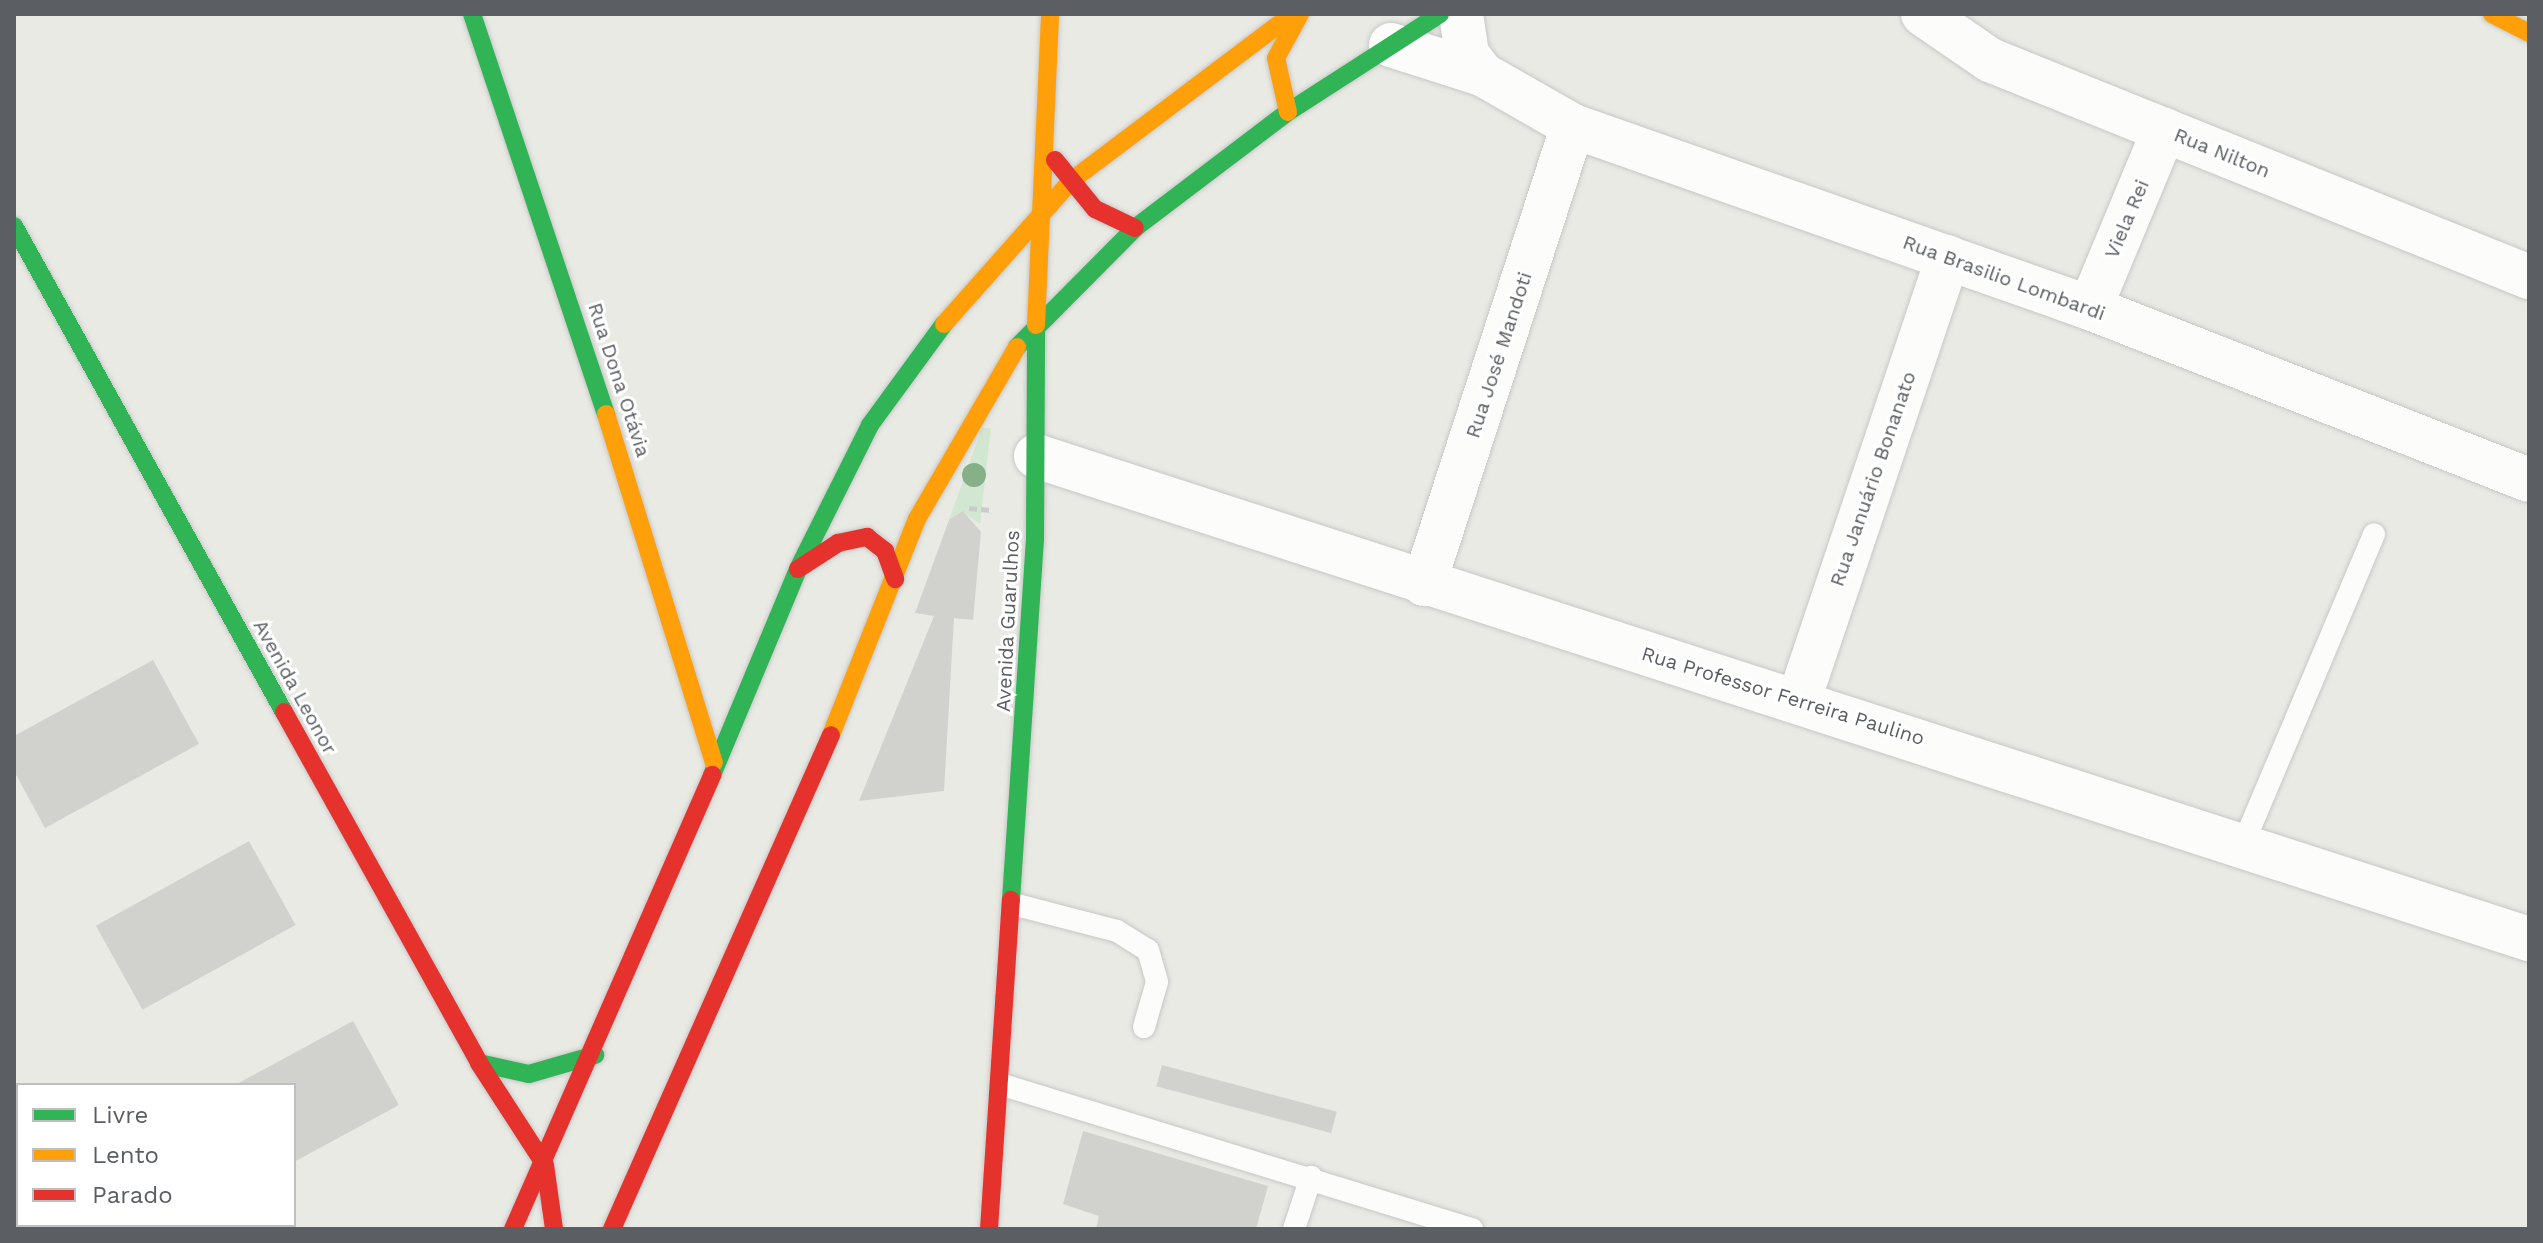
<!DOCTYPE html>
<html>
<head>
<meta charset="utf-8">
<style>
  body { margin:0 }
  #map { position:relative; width:2543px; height:1243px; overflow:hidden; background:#eaeae5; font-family:"Work Sans",sans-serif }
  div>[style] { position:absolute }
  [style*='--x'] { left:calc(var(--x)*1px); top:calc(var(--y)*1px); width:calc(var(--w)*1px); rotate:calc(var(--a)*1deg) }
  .green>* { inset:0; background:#d2e7d1 }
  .building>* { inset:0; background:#d1d1ce; transform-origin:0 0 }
  .path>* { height:5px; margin-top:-2.5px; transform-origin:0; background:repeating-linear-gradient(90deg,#c8ccca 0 8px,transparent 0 12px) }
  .roads { filter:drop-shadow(0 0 2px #c7c8c7) drop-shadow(0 0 2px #c7c8c7) }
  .lane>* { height:22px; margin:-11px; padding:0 11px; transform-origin:11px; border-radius:11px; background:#fcfcfb }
  .street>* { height:44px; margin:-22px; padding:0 22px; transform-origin:22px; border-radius:22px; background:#fcfcfb }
  .fast>* { height:18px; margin:-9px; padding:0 9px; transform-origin:9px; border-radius:9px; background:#30b455 }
  .slow>* { height:18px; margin:-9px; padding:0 9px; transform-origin:9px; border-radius:9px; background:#ff9f0a }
  .jam>* { height:18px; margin:-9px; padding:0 9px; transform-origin:9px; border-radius:9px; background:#e5322d }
  .trees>* { width:24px; height:24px; margin:-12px; border-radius:50%; background:#86b087 }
  span { translate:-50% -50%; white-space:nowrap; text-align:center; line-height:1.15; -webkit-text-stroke:6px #fff; paint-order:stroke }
  .street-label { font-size:20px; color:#5b5e63 }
  .frame { position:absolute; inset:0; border:16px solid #5b5e63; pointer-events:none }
  .legend { position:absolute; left:16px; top:1083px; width:280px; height:144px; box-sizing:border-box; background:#fff; border:2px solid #bdbfc1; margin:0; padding:10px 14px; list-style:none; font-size:24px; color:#5b5e63 }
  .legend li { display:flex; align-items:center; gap:16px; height:40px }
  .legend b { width:40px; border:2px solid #bdbfc1 }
</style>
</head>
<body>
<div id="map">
  <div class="green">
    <i style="clip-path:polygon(982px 428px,991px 428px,980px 524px,963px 512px,949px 520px)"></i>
  </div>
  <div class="building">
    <i style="clip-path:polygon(963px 511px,981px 532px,973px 620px,954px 618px,944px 791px,859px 801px,934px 616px,915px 613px,949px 520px)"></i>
    <i style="clip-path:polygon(153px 660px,199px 744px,45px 828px,14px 771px,14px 736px)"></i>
    <i style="left:249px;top:841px;width:96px;height:175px;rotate:61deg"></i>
    <i style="clip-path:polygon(353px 1021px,399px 1105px,294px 1162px,294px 1085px,235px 1085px)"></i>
    <i style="left:1162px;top:1065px;width:181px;height:22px;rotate:15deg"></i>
    <i style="left:18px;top:1130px;width:55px;height:5px;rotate:90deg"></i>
    <i style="clip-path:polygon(1083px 1131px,1268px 1186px,1256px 1229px,1096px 1229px,1099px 1216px,1063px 1204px)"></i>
  </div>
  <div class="path">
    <i style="--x:969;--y:508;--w:22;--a:5"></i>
  </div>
  <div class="roads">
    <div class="lane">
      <i style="--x:2244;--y:842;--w:334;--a:-67.1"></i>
      <i style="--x:1013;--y:904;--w:107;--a:14.6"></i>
      <i style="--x:1117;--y:931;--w:36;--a:32"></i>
      <i style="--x:1148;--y:950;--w:33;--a:74"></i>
      <i style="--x:1157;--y:982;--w:47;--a:106.1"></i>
      <i style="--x:1003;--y:1085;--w:491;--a:17.1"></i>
      <i style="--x:127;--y:1225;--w:4;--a:63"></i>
      <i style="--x:1294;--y:1229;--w:55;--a:-71.9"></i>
    </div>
    <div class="street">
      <i style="--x:1461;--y:14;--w:40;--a:81.5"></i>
      <i style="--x:1467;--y:54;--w:25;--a:53"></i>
      <i style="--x:1923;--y:14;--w:81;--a:34.5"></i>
      <i style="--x:1990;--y:60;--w:581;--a:21.93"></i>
      <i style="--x:1391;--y:45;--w:96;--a:17.7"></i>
      <i style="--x:1482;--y:74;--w:105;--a:29.7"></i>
      <i style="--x:1573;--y:126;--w:548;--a:19.39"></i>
      <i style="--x:2090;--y:308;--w:471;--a:21.4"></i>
      <i style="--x:2090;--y:308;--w:193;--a:-67.4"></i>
      <i style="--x:1036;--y:456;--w:1569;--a:17.93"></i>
      <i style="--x:1424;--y:584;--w:482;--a:-72"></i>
      <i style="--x:1799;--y:700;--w:467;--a:-71.4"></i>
    </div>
    <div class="fast">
      <i style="--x:472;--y:14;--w:422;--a:71.5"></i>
      <i style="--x:14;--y:226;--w:556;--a:60.95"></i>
      <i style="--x:1017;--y:347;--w:168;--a:-45.2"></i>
      <i style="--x:1135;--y:228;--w:192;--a:-37.2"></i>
      <i style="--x:1288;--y:112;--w:181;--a:-32.8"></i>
      <i style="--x:712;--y:775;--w:223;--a:-67.3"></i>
      <i style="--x:798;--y:569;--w:161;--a:-63.4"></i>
      <i style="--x:870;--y:425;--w:125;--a:-53.8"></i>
      <i style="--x:1011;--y:900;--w:362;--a:-86.2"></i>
      <i style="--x:1035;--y:539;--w:214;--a:-89.7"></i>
      <i style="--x:479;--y:1063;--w:51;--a:12.4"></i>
      <i style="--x:529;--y:1074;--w:69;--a:-16.1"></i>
    </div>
    <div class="slow">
      <i style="--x:2492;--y:14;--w:42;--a:27.2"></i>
      <i style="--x:1288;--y:112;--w:55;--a:-102.5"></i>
      <i style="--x:1276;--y:58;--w:50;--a:-61.4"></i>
      <i style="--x:944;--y:324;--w:191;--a:-48.4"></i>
      <i style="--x:1071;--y:181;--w:278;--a:-37"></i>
      <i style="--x:1036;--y:325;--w:311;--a:-87.4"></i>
      <i style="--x:606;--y:414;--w:365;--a:72.8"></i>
      <i style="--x:831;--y:735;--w:232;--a:-68.3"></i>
      <i style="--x:917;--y:519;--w:199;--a:-59.8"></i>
    </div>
    <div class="jam">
      <i style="--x:1055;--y:160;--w:63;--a:50.8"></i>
      <i style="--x:1095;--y:209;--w:44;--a:25.4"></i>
      <i style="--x:798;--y:569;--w:48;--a:-33"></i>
      <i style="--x:838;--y:543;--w:30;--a:-12"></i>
      <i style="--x:867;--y:537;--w:23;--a:38"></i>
      <i style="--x:885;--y:551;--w:30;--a:70"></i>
      <i style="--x:284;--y:712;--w:402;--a:60.9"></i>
      <i style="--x:479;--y:1063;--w:121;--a:57.1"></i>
      <i style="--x:545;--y:1165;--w:65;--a:82"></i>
      <i style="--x:513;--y:1229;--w:496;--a:-66.3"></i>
      <i style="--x:612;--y:1229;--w:540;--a:-66.09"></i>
      <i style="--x:989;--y:1229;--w:330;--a:-86.2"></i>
    </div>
  </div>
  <div class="trees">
    <i style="left:974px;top:475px"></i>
  </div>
  <div class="street-label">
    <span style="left:2222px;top:153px;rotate:22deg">Rua Nilton</span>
    <span style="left:2127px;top:219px;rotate:-67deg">Viela Rei</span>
    <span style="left:2004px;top:278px;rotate:20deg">Rua Brasilio Lombardi</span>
    <span style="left:1499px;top:355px;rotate:-72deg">Rua José Mandoti</span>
    <span style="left:619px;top:380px;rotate:72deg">Rua Dona Otávia</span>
    <span style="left:1873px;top:479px;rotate:-71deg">Rua Januário Bonanato</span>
    <span style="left:1008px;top:621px;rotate:-87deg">Avenida Guarulhos</span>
    <span style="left:295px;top:687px;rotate:61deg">Avenida Leonor</span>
    <span style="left:1783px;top:696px;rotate:17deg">Rua Professor Ferreira Paulino</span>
  </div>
  <div class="frame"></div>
  <ul class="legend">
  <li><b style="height:10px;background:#30b455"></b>Livre</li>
  <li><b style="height:10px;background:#ff9f0a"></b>Lento</li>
  <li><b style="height:10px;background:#e5322d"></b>Parado</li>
  </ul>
</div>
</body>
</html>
